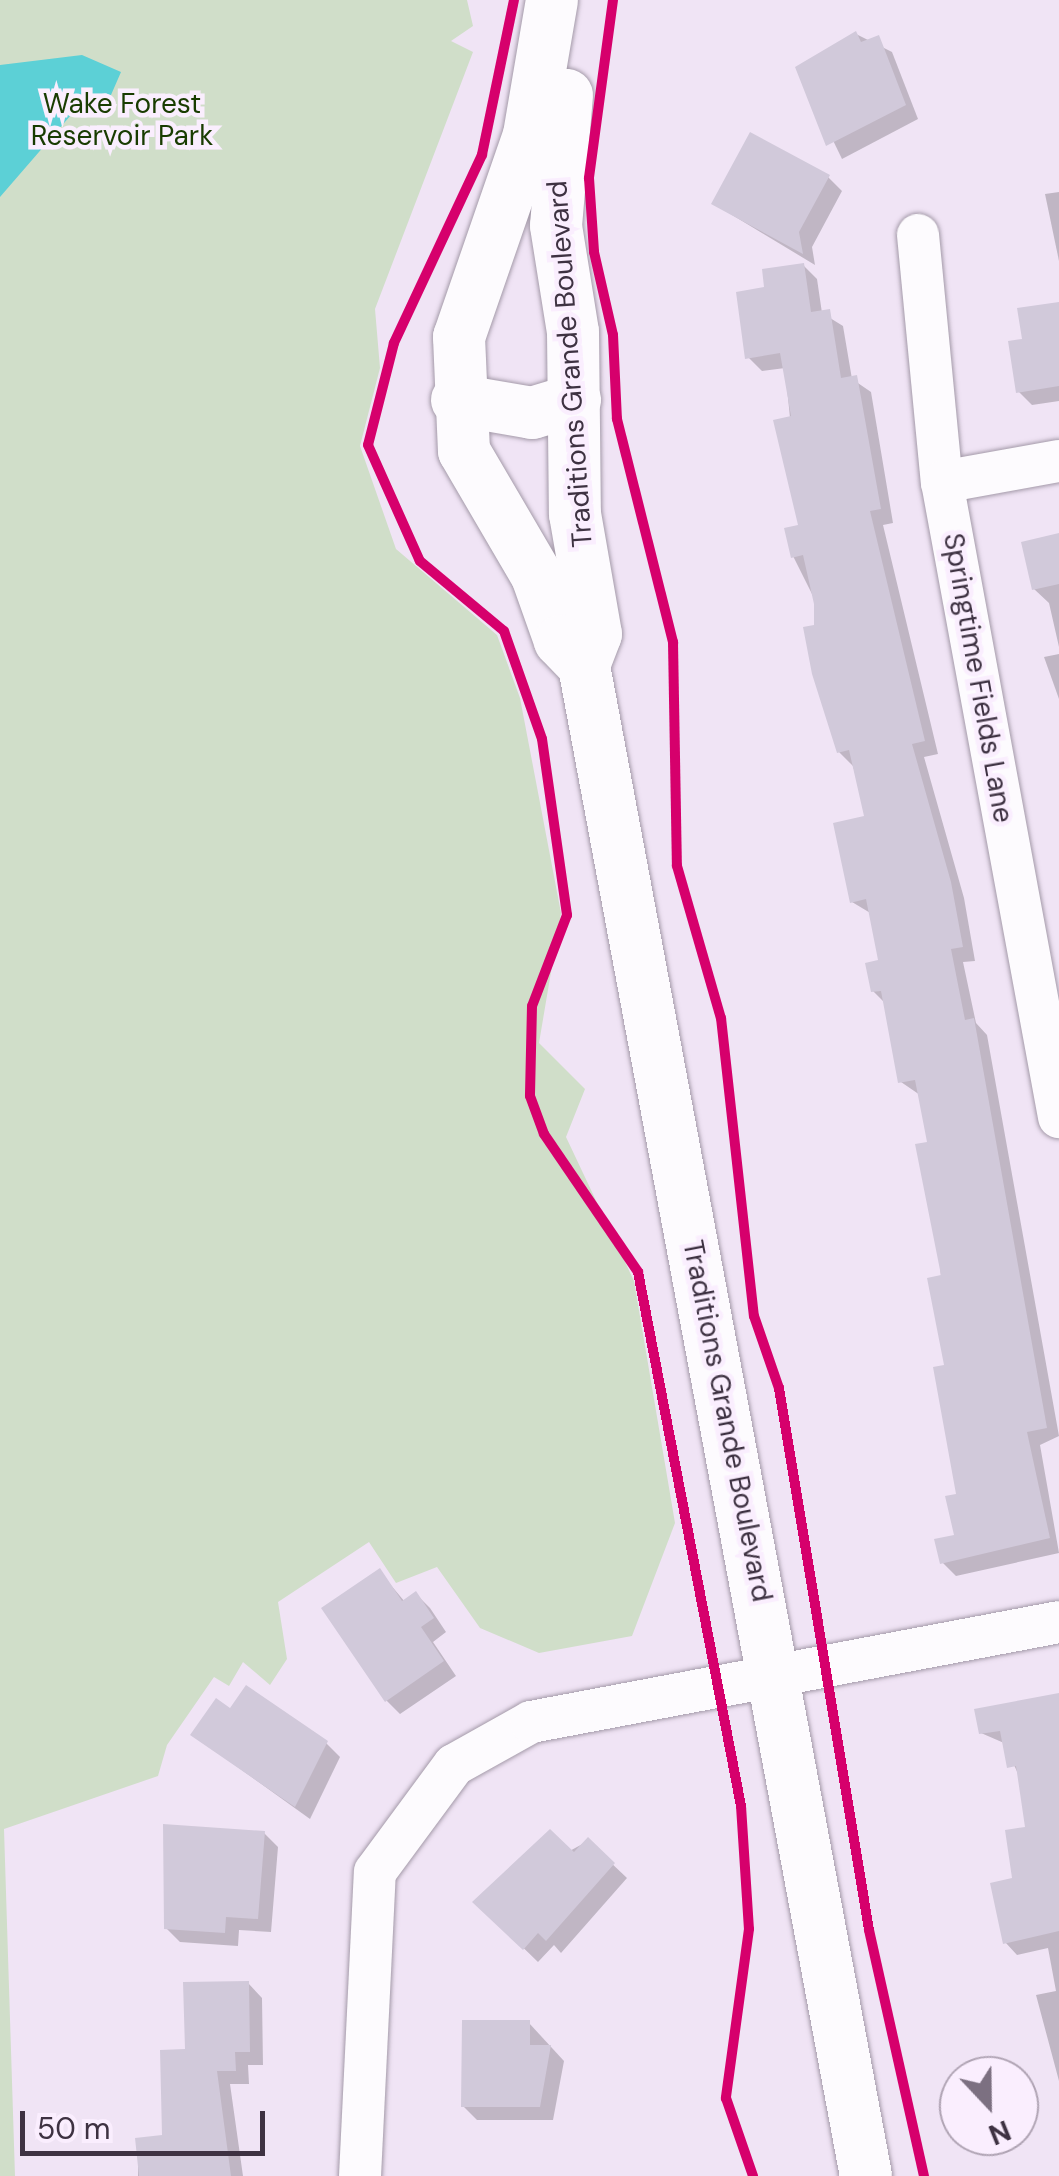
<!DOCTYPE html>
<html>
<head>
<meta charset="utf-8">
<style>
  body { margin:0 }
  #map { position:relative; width:1059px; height:2176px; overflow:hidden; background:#f0e4f5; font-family:"DM Sans",sans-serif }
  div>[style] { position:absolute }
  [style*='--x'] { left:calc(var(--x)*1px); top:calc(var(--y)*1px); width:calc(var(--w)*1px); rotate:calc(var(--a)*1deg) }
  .green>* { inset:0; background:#d0dec9 }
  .water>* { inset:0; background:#5cd0d6 }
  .shadow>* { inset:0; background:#0003 }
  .building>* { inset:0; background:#d1c9da }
  .roads { filter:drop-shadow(0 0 2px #a49aa9) drop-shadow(0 0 2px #a49aa9) }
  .minor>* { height:42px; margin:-21px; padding:0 21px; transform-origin:21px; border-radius:21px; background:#fdfbfe }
  .major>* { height:52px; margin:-26px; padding:0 26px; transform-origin:26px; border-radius:26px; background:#fdfbfe }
  .cycleway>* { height:10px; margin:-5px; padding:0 5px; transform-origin:5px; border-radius:5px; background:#d6006c }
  span { translate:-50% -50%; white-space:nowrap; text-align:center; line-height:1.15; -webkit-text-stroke:9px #faeefe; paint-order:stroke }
  .park-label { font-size:28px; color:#193c01 }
  .street-label { font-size:28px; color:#3e3242 }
  .north { position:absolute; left:939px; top:2056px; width:100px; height:100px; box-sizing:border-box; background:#faeefe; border:2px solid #afa3b3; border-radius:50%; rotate:158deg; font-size:28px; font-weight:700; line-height:40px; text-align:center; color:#3e3242 }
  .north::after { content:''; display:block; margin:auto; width:35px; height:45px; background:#7c7081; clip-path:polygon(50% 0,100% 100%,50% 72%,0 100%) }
  .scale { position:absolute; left:20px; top:2111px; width:245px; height:45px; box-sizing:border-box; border:5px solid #3e3242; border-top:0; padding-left:12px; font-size:30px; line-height:35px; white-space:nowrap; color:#3e3242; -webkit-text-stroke:8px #faeefe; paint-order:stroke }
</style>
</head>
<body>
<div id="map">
  <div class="green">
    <i style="clip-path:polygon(0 0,467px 0,473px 26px,451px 41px,473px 52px,375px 309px,380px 368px,360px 446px,396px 549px,497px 635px,520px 698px,561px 913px,539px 1043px,585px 1089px,566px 1137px,634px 1281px,675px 1523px,632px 1636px,539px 1653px,480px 1628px,437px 1567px,396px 1583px,369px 1542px,278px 1602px,287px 1659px,270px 1685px,243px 1662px,229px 1686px,214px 1677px,167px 1745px,158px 1776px,4px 1829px,15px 2176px,0 2176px)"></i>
  </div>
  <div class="water">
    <i style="clip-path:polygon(82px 55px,121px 72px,111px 95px,71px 115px,0 197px,0 65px)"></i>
  </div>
  <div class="shadow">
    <i style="clip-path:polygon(856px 34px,892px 52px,918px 119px,842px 159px,798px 68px)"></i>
    <i style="clip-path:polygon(828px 177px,842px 191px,812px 247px,815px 265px,714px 204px)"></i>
    <i style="clip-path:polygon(1059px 192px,1059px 261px,1045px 194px)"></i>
    <i style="clip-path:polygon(803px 265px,817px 279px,822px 313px,843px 326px,852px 379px,871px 392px,893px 523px,883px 525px,938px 754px,924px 757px,964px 898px,975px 961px,963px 962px,976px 1023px,987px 1035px,1059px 1436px,1040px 1445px,1059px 1553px,956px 1576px,942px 1562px,957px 1537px,959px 1496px,930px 1144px,920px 1095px,901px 1082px,886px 1004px,873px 991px,881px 962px,872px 914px,852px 902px,868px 818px,853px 766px,839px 752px,817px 604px,793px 556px,801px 527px,785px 368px,762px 371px,748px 357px,767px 289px)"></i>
    <i style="clip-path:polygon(1059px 304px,1059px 401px,1032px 405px,1018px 391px,1025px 341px)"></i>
    <i style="clip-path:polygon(1059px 536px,1059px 647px,1049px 603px,1034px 589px)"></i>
    <i style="clip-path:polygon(1059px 654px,1059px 699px,1044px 657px)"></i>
    <i style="clip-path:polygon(379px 1571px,405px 1602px,416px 1594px,430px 1608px,446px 1632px,433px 1642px,456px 1676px,400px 1714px,386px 1700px)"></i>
    <i style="clip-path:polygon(1059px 1695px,1059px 2081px,1036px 1995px,1056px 1991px,1048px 1948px,1017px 1955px,1005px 1942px,1028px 1829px,1020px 1778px,1004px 1743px,981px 1733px)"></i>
    <i style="clip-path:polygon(231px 1711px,326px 1743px,340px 1757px,310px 1819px,193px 1735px)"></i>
    <i style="clip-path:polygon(264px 1833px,278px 1847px,271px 1932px,239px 1930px,238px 1946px,180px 1942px,166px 1928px)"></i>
    <i style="clip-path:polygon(588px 1841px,627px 1878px,561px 1953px,554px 1945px,538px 1962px,476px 1902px)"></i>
    <i style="clip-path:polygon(248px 1983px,262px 1998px,263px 2065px,248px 2065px,249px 2084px,230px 2084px,243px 2176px,138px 2176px,138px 2140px,165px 2137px,187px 2052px)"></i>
    <i style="clip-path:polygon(529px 2023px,564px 2061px,553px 2120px,477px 2120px,463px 2106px)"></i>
  </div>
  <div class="building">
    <i style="clip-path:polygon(856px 31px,861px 42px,879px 35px,906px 105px,826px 146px,795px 67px)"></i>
    <i style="clip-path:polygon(750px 132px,830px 175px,799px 232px,803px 254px,711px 204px)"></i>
    <i style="clip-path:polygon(804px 263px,811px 312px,830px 309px,841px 378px,857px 375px,881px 509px,870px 511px,925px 741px,912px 744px,951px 882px,963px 947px,951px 949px,965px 1020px,974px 1018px,1047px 1428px,1027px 1432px,1050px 1538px,940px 1564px,934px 1539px,954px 1535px,945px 1496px,956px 1494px,933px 1367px,944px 1365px,927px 1278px,941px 1275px,915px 1144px,927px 1142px,915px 1080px,898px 1083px,881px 991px,871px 992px,865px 963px,878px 960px,866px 899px,850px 903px,833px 823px,864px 816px,849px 750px,837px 753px,812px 674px,803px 627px,814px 625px,814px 604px,803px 555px,791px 558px,784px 528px,798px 525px,773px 420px,791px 416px,780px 353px,745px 359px,736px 292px,764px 287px,762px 269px)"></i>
    <i style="clip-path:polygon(1059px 302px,1059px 386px,1016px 393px,1008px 341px,1022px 339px,1017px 308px)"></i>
    <i style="clip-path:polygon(1059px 533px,1059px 584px,1032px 590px,1021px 542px)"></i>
    <i style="clip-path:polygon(380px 1568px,402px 1601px,416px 1591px,434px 1618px,421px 1627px,444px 1661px,385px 1702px,321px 1608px)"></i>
    <i style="clip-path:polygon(246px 1685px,328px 1741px,295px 1807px,190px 1735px,216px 1698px,230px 1708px)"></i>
    <i style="clip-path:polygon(1059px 1693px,1059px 1931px,1003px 1944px,990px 1883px,1012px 1878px,1005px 1830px,1025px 1827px,1016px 1766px,1007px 1768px,1000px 1731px,979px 1734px,974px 1709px)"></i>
    <i style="clip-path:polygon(163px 1824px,265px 1831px,258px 1919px,226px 1917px,225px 1933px,164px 1929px)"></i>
    <i style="clip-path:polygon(550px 1829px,574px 1852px,588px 1837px,615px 1863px,546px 1941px,538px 1933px,523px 1950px,472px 1902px)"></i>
    <i style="clip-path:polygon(249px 1981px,250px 2052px,235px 2052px,236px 2071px,217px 2071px,231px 2176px,139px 2176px,135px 2138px,162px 2135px,160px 2050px,185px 2049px,183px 1982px)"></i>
    <i style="clip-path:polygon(462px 2020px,530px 2020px,530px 2045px,551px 2045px,540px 2107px,461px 2107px)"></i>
  </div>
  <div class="roads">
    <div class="minor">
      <i style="--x:918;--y:235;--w:248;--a:84.5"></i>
      <i style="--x:942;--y:482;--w:646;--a:79.56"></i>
      <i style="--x:942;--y:482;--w:119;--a:-10.2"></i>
      <i style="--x:360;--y:2176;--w:304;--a:-87.2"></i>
      <i style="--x:375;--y:1872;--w:133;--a:-53.6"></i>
      <i style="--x:454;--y:1765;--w:88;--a:-29.2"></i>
      <i style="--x:531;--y:1722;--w:537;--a:-10.72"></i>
    </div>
    <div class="major">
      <i style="--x:552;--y:0;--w:137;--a:99.7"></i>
      <i style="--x:529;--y:135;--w:214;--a:109.1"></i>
      <i style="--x:459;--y:337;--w:114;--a:87.5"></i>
      <i style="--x:464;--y:451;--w:145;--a:59.7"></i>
      <i style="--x:537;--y:576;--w:69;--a:70.5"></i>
      <i style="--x:560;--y:641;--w:35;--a:46"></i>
      <i style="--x:584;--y:666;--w:1536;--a:79.42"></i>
      <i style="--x:567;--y:95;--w:131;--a:94.8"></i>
      <i style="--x:556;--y:226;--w:107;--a:80.9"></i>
      <i style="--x:573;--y:332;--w:182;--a:89.4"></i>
      <i style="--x:575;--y:514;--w:122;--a:80.1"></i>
      <i style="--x:596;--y:634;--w:34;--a:111"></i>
      <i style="--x:457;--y:400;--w:76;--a:9.8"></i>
      <i style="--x:532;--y:413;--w:45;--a:-16.8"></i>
    </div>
  </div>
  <div class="cycleway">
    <i style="--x:514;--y:0;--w:158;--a:101.7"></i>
    <i style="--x:482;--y:155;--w:208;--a:115.1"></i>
    <i style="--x:394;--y:343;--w:105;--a:104.3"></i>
    <i style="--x:368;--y:445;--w:127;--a:65.9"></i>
    <i style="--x:420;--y:561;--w:109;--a:39.8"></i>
    <i style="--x:504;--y:631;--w:114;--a:70.6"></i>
    <i style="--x:542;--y:739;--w:178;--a:81.9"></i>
    <i style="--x:567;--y:915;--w:97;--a:111"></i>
    <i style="--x:532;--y:1006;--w:90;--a:91.3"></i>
    <i style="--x:530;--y:1096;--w:40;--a:69.8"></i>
    <i style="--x:544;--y:1134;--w:167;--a:55.7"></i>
    <i style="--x:638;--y:1272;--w:544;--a:79.08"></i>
    <i style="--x:741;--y:1806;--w:123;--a:86.3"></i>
    <i style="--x:749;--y:1929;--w:171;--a:97.8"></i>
    <i style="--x:726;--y:2098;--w:83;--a:70.9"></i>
    <i style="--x:613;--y:0;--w:180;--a:97.7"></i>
    <i style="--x:589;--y:178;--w:74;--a:86.1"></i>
    <i style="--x:594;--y:252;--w:85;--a:77.1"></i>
    <i style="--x:613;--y:335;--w:84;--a:87.3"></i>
    <i style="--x:617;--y:419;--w:230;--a:75.9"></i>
    <i style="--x:673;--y:642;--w:224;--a:89"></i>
    <i style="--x:677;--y:866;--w:158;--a:73.9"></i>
    <i style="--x:721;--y:1018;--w:300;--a:83.7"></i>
    <i style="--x:754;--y:1316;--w:76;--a:70.9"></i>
    <i style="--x:779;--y:1388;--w:549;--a:80.57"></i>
    <i style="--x:869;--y:1930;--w:252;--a:77.4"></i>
  </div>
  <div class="park-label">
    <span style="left:122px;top:120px">Wake Forest<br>Reservoir Park</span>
  </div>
  <div class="street-label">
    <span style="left:570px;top:364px;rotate:-94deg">Traditions Grande Boulevard</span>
    <span style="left:978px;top:678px;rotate:80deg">Springtime Fields Lane</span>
    <span style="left:727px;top:1421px;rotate:79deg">Traditions Grande Boulevard</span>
  </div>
  <div class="north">N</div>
  <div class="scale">50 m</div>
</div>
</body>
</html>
